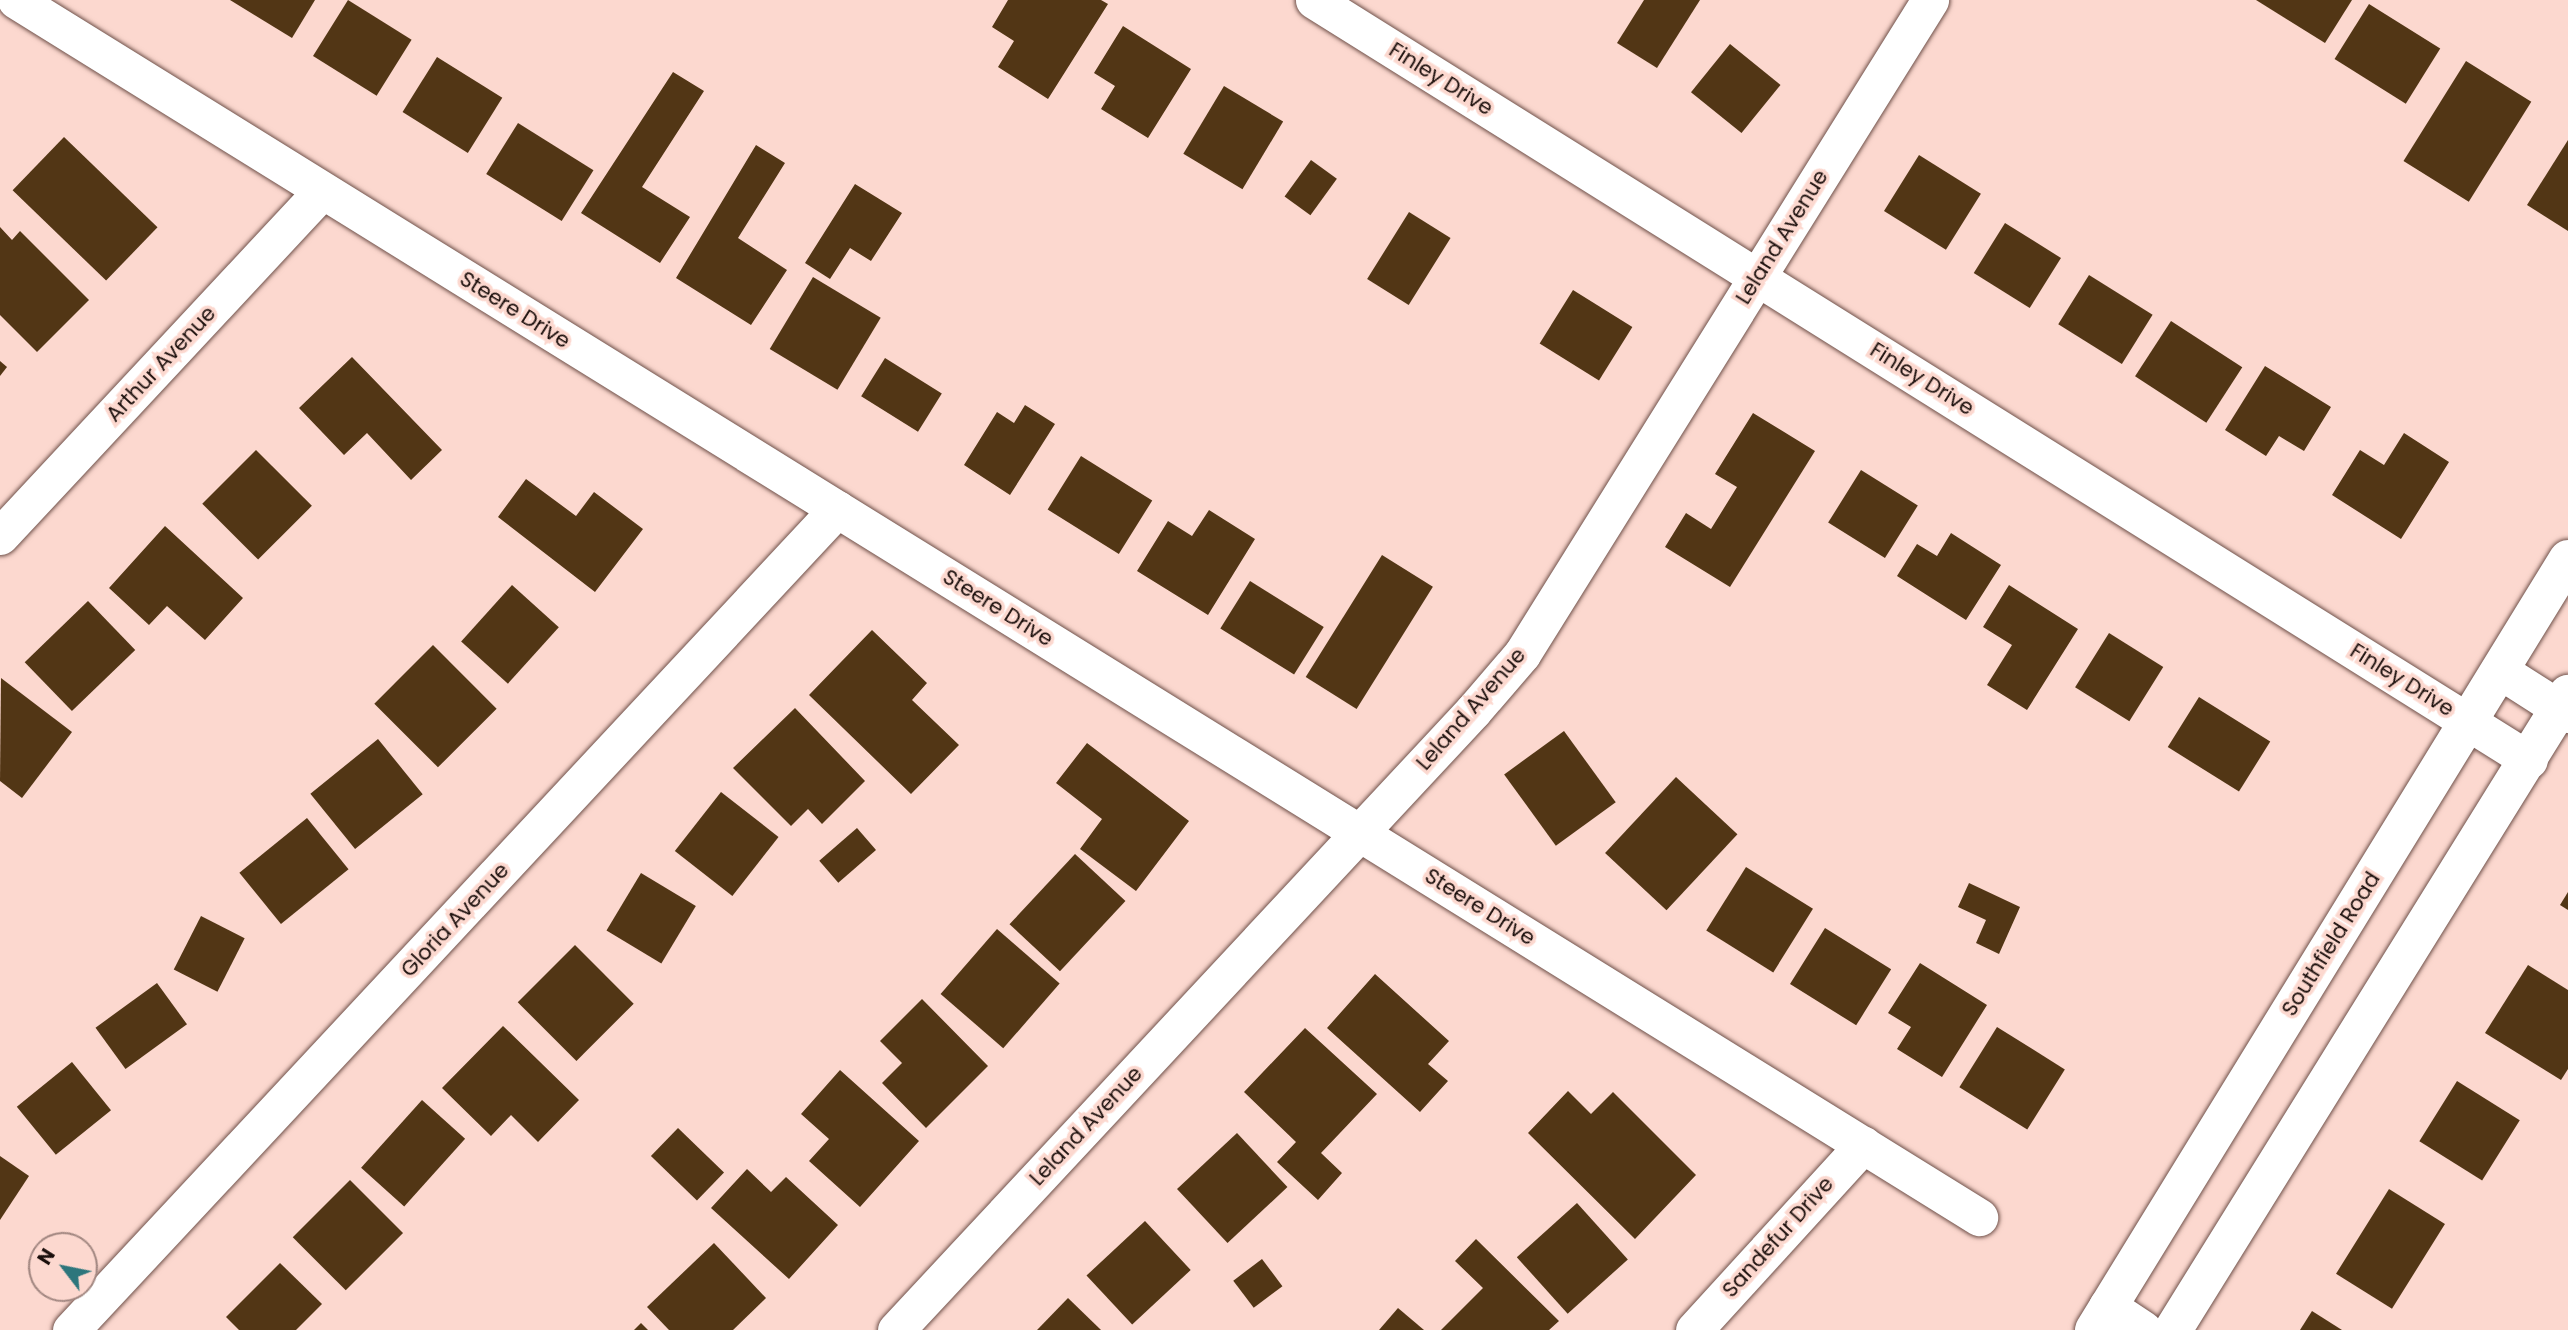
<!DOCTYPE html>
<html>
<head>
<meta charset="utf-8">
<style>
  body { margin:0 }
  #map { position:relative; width:2568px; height:1330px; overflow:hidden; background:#fcd8cf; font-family:Poppins,sans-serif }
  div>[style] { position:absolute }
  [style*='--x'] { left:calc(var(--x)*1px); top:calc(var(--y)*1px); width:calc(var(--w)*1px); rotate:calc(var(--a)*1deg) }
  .building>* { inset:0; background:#523615; transform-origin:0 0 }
  .roads { filter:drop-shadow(0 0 2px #6f514a) drop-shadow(0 0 2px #6f514a) }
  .street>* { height:37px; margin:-18.5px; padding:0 18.5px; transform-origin:18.5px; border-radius:18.5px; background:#fff }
  .secondary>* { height:38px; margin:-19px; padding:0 19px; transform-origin:19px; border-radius:19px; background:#fff }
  span { translate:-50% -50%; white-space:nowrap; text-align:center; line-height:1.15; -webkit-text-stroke:7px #fcd8cf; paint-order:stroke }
  .street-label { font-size:21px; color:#1a0e0b }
  .north { position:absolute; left:28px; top:1232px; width:70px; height:70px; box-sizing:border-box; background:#fcd8cf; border:2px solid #a28781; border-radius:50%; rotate:302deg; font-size:19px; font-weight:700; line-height:28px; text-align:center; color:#1a0e0b }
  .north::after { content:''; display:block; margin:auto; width:24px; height:32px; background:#2d767c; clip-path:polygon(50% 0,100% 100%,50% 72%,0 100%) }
</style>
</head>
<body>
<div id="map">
  <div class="building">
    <i style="clip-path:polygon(230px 0,315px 0,292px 38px)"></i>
    <i style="left:348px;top:0;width:75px;height:66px;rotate:32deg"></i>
    <i style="clip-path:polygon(1008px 0,1101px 0,1108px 4px,1048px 99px,998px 67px,1014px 41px,992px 27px)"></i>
    <i style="clip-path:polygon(1644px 0,1700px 0,1657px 68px,1617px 43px)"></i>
    <i style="clip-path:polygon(2256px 0,2352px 0,2325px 43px)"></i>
    <i style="left:2369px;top:4px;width:84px;height:65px;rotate:32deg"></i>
    <i style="clip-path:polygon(1123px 26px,1191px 69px,1148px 138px,1101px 109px,1115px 86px,1094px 73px)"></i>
    <i style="left:1730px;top:44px;width:65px;height:62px;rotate:39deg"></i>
    <i style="left:437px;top:57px;width:77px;height:65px;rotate:32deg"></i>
    <i style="left:2466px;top:61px;width:77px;height:118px;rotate:32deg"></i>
    <i style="clip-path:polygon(673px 72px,704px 91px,642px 187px,690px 217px,660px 263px,581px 213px)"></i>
    <i style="left:1224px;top:86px;width:69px;height:79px;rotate:31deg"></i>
    <i style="left:518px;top:123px;width:89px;height:60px;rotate:32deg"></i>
    <i style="left:64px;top:137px;width:130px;height:74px;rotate:44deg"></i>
    <i style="clip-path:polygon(2568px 140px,2568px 231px,2527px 205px)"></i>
    <i style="clip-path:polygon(756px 145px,785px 163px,738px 238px,787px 270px,751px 325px,676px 278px)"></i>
    <i style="left:1919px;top:155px;width:73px;height:66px;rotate:32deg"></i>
    <i style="left:1311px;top:160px;width:32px;height:45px;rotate:36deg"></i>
    <i style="clip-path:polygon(855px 184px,902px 213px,871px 261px,850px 248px,830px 279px,805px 263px)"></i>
    <i style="left:1409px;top:212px;width:49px;height:79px;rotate:32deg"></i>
    <i style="left:2005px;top:223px;width:66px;height:59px;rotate:32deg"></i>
    <i style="clip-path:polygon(0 227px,12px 240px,20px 231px,89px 300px,37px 352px,0 315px)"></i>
    <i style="left:2089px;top:275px;width:75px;height:58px;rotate:32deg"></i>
    <i style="left:813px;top:277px;width:79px;height:84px;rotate:31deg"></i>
    <i style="left:1573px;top:290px;width:70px;height:63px;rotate:32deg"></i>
    <i style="left:2171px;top:321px;width:85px;height:66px;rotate:33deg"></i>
    <i style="clip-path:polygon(352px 357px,442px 450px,411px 480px,367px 433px,344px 455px,299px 408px)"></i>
    <i style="left:885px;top:358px;width:67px;height:45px;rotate:32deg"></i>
    <i style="clip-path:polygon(0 361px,7px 367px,0 376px)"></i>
    <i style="clip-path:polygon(2265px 366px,2331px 407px,2304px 451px,2279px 436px,2266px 456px,2225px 430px)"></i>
    <i style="clip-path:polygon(1025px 405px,1055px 424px,1010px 495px,964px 465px,997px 412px,1014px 423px)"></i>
    <i style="clip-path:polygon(1753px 413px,1815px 451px,1730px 587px,1665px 547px,1686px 513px,1711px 529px,1737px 487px,1715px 474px)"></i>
    <i style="clip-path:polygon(2404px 433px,2449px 462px,2401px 539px,2332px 495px,2360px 450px,2384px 465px)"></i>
    <i style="left:256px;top:450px;width:79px;height:76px;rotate:45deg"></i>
    <i style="left:1081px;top:456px;width:84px;height:63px;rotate:32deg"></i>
    <i style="left:1861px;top:470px;width:67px;height:62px;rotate:32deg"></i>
    <i style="clip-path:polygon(526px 479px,576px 516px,594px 492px,643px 529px,595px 592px,498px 517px)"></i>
    <i style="clip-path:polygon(1209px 510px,1255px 539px,1208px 615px,1137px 571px,1168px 521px,1192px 536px)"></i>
    <i style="clip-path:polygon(165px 526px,243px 598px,205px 640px,167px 606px,149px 625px,109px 588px)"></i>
    <i style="clip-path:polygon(1951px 533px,2001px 565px,1966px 620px,1897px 576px,1917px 544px,1937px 556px)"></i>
    <i style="left:1382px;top:555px;width:60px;height:144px;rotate:32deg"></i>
    <i style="left:1250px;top:581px;width:87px;height:56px;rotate:32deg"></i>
    <i style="left:512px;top:585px;width:63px;height:76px;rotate:42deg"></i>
    <i style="clip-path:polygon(2009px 585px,2078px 629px,2027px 710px,1987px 685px,2012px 645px,1983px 627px)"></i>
    <i style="left:88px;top:601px;width:68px;height:88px;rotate:46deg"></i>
    <i style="clip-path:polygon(872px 630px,927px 683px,912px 700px,959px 745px,911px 794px,809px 695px)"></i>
    <i style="left:2109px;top:633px;width:64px;height:64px;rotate:32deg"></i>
    <i style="left:433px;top:645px;width:90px;height:83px;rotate:45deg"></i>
    <i style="clip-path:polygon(1px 678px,72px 732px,22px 798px,0 781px)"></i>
    <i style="left:2199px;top:697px;width:84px;height:59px;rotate:32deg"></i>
    <i style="clip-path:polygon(795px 708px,865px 781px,822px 824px,808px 809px,791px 826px,733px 768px)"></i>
    <i style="left:1564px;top:731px;width:88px;height:74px;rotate:54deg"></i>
    <i style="left:378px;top:739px;width:71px;height:87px;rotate:51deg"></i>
    <i style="clip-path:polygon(1087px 743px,1189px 821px,1136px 891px,1080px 849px,1102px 819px,1056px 783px)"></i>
    <i style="left:1676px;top:777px;width:84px;height:104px;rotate:43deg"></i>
    <i style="left:721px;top:792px;width:73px;height:75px;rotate:38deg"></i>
    <i style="left:307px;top:818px;width:66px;height:87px;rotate:51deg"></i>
    <i style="left:857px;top:828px;width:29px;height:50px;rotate:49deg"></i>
    <i style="left:1075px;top:854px;width:69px;height:96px;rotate:43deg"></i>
    <i style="left:1746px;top:867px;width:79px;height:75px;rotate:32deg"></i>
    <i style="left:641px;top:873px;width:64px;height:67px;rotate:31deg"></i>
    <i style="clip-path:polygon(1969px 883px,2020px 907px,1999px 954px,1976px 943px,1986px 920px,1958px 907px)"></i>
    <i style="clip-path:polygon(2568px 892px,2568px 910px,2560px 905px)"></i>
    <i style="left:201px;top:916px;width:49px;height:60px;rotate:27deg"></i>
    <i style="left:1825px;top:928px;width:78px;height:66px;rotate:32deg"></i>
    <i style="left:997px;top:929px;width:83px;height:86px;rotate:41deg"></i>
    <i style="left:575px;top:945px;width:83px;height:81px;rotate:45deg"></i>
    <i style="clip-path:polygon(1920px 963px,1987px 1005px,1942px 1077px,1897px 1049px,1911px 1027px,1888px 1013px)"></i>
    <i style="clip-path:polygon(2528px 965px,2568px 990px,2568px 1069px,2561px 1080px,2485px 1033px)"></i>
    <i style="clip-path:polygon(1375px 974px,1449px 1041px,1428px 1064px,1448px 1081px,1420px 1112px,1327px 1028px)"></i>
    <i style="left:157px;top:983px;width:51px;height:76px;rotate:54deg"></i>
    <i style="clip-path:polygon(922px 999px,988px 1066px,926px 1128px,882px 1083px,902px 1063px,880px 1041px)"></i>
    <i style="clip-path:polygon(503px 1026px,579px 1100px,538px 1142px,511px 1115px,491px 1136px,442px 1088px)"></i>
    <i style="left:1997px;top:1027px;width:80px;height:71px;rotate:32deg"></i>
    <i style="clip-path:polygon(1305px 1028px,1377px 1094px,1321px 1153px,1342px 1173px,1318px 1200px,1277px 1162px,1296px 1142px,1244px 1092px)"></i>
    <i style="left:72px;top:1062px;width:62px;height:71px;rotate:51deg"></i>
    <i style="clip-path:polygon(840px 1070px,919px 1141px,860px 1207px,809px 1161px,829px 1139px,801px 1114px)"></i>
    <i style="left:2457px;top:1081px;width:74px;height:71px;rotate:32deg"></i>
    <i style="clip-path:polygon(1568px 1091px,1591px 1114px,1613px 1092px,1696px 1175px,1635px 1239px,1528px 1133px)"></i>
    <i style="left:422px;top:1100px;width:58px;height:91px;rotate:42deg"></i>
    <i style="left:678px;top:1128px;width:64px;height:39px;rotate:44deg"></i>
    <i style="left:1237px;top:1133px;width:74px;height:82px;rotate:47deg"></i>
    <i style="clip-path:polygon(0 1156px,29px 1176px,0 1220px)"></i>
    <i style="clip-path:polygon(747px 1169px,771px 1192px,786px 1177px,838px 1225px,789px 1279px,711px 1208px)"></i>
    <i style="left:350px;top:1180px;width:75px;height:81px;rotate:45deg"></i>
    <i style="left:2389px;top:1189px;width:66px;height:100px;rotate:32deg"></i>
    <i style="left:1577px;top:1203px;width:76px;height:81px;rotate:48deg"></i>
    <i style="left:1145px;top:1221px;width:67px;height:80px;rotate:47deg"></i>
    <i style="clip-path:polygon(1476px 1239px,1559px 1321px,1549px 1330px,1441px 1330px,1483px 1288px,1455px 1261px)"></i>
    <i style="clip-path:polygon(714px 1243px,766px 1298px,733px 1330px,669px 1330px,647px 1307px)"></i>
    <i style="left:1262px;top:1259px;width:34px;height:36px;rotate:53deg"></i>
    <i style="clip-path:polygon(280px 1263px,322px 1304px,296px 1330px,239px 1330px,226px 1317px)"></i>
    <i style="clip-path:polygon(1068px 1298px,1101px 1330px,1037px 1330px)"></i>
    <i style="clip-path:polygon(1398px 1308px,1424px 1330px,1379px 1330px)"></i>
    <i style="clip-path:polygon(2312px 1311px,2342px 1330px,2300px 1330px)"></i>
    <i style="clip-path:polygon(641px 1323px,648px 1330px,634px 1330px)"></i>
  </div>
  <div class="roads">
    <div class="street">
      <i style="--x:16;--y:0;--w:2310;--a:31.8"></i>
      <i style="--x:1314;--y:0;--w:1433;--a:32.03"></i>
      <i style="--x:0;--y:536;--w:472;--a:-47"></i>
      <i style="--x:2499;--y:670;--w:82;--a:32.5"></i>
      <i style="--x:71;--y:1330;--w:1123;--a:-46.98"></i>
      <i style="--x:896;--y:1330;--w:846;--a:-47.01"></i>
      <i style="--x:1473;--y:711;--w:75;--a:-49.3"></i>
      <i style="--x:1522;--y:654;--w:771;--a:-58.04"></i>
      <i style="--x:1694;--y:1330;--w:251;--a:-47.6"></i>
    </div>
    <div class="secondary">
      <i style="--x:2108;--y:1307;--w:42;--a:33.3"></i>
      <i style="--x:2094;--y:1330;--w:905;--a:-58.42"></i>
      <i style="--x:2173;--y:1330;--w:749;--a:-58.16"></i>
    </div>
  </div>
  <div class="street-label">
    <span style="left:1441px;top:79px;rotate:32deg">Finley Drive</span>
    <span style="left:1782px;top:237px;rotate:-58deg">Leland Avenue</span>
    <span style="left:515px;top:310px;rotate:32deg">Steere Drive</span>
    <span style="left:161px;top:364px;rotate:-47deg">Arthur Avenue</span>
    <span style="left:1922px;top:379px;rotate:32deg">Finley Drive</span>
    <span style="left:998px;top:608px;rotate:32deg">Steere Drive</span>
    <span style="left:2402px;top:680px;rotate:32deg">Finley Drive</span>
    <span style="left:1471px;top:709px;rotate:-49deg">Leland Avenue</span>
    <span style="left:1480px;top:907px;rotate:32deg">Steere Drive</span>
    <span style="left:455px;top:920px;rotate:-47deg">Gloria Avenue</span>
    <span style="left:2331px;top:944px;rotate:-58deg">Southfield Road</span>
    <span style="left:1086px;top:1126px;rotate:-47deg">Leland Avenue</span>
    <span style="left:1778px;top:1237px;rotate:-48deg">Sandefur Drive</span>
  </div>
  <div class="north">N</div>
</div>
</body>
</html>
